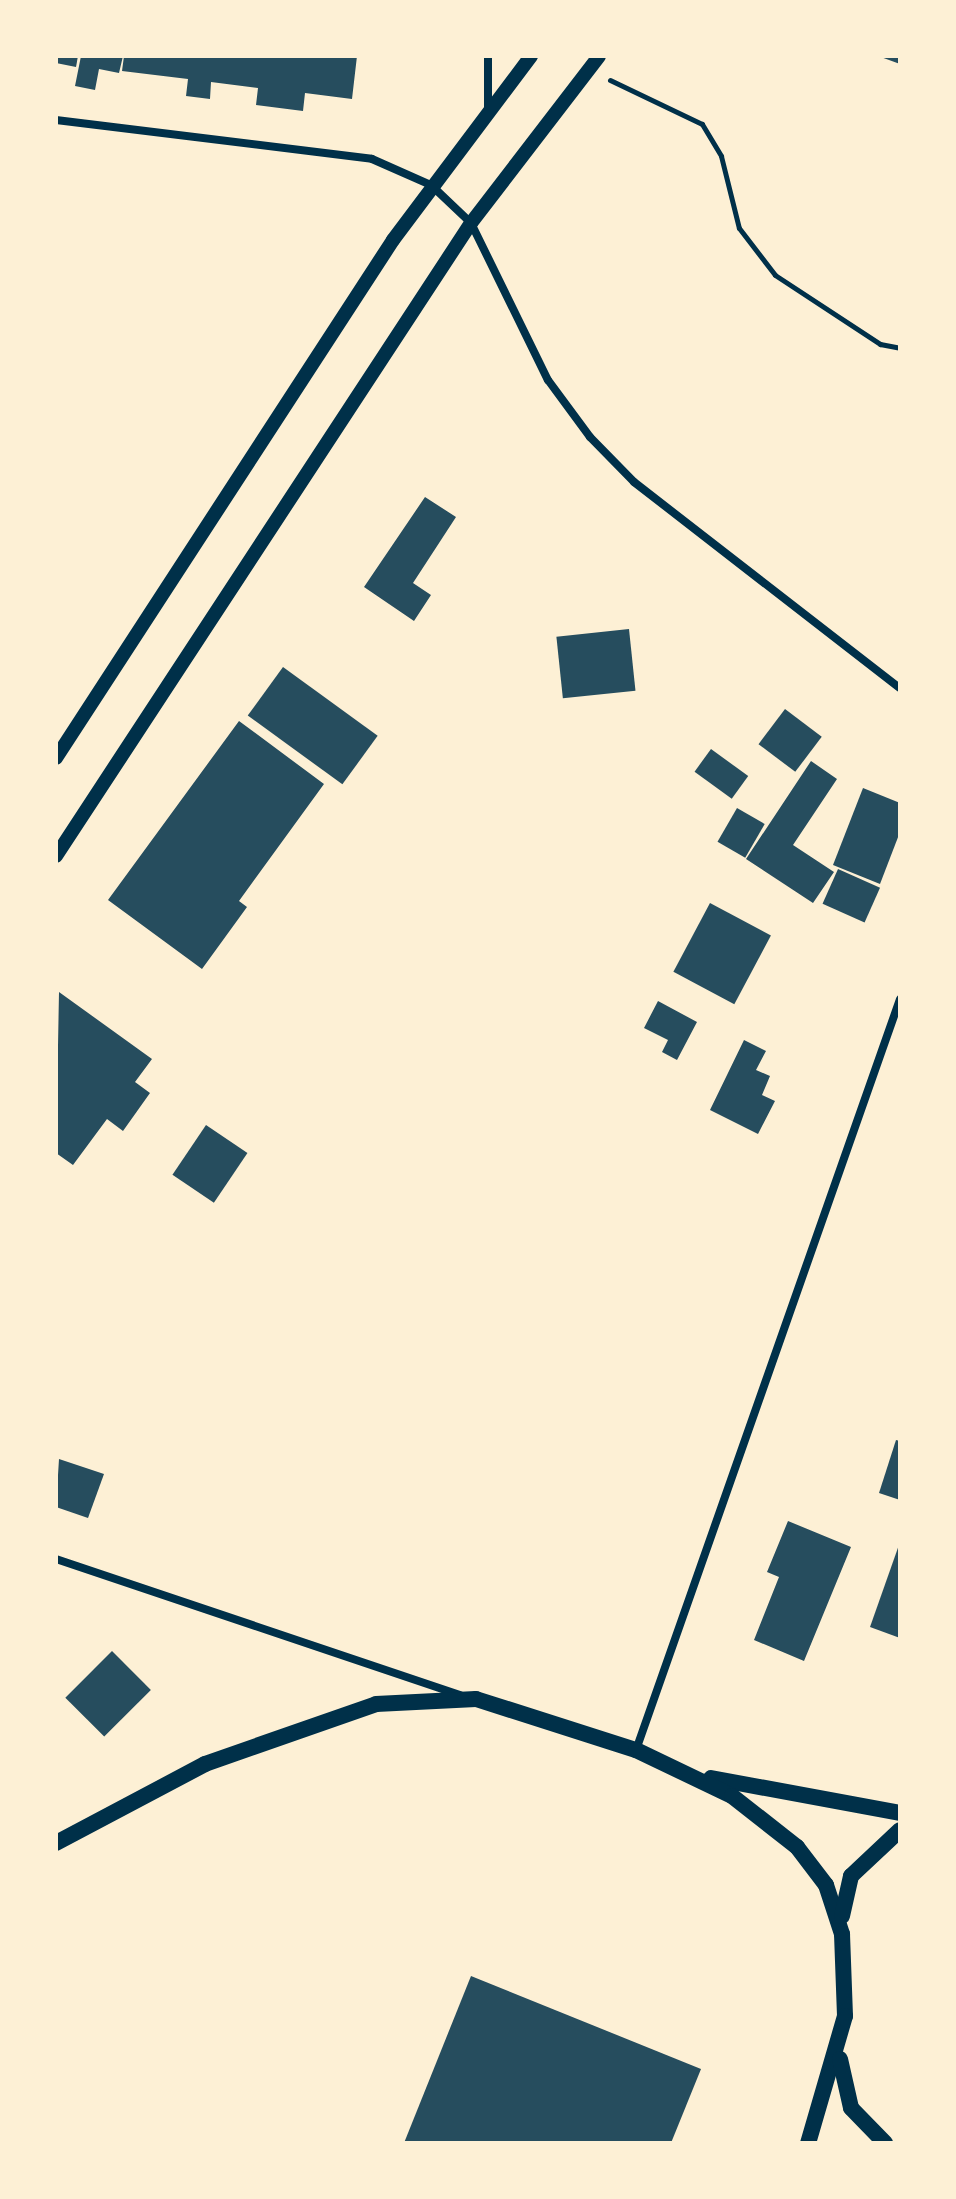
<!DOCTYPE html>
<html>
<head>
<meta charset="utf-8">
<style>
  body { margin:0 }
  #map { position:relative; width:956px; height:2199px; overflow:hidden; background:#fdf0d5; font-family:"IBM Plex Serif",serif }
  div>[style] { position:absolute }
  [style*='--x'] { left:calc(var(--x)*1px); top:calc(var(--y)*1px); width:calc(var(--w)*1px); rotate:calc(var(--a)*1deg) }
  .building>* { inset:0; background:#264d5e; transform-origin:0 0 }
  .path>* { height:5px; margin:-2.5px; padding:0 2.5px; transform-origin:2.5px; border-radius:2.5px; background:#003049 }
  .minor>* { height:8px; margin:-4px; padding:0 4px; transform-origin:4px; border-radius:4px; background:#003049 }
  .tertiary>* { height:14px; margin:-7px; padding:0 7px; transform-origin:7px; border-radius:7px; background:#003049 }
  .secondary>* { height:16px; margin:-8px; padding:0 8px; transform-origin:8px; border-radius:8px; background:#003049 }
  span { translate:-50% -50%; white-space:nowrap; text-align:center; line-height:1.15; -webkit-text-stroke:8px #fdf0d5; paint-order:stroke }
  .frame { position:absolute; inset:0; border:58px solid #fdf0d5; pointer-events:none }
</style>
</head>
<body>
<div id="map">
  <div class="building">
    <i style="clip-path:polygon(56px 56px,78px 56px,76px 67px,56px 63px)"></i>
    <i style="clip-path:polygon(81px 56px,123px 56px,119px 73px,99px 69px,95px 90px,75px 86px)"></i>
    <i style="clip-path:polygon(124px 56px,357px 56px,352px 99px,305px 93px,303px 111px,256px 105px,258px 88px,211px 82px,210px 99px,186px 96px,188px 79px,122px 71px)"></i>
    <i style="clip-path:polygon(878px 56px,900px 56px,900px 64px)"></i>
    <i style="clip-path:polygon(425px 497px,456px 517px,413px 583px,431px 595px,414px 621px,364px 587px)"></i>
    <i style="left:629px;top:629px;width:62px;height:73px;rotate:84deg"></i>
    <i style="left:283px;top:667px;width:117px;height:60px;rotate:36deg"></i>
    <i style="left:785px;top:709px;width:46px;height:44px;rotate:37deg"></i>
    <i style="clip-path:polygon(239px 721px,324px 784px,239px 901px,247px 907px,202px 969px,108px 900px)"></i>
    <i style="left:711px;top:749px;width:46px;height:28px;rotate:36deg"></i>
    <i style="clip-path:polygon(811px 761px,837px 779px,793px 845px,834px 872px,813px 903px,746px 859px)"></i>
    <i style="clip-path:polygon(863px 788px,900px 803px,900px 832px,880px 884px,833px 865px)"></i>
    <i style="left:737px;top:808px;width:32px;height:39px;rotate:30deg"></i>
    <i style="left:838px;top:869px;width:46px;height:38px;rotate:24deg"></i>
    <i style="left:710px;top:903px;width:69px;height:78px;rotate:28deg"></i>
    <i style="clip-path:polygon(59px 992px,152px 1059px,135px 1082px,150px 1093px,123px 1131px,107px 1119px,73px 1165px,56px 1153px)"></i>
    <i style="clip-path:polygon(658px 1001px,697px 1022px,677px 1060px,662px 1052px,668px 1040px,644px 1028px)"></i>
    <i style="clip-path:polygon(744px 1040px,766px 1051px,756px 1070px,770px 1076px,762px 1095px,775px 1101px,758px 1134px,710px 1110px)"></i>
    <i style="left:206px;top:1125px;width:50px;height:60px;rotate:34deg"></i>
    <i style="clip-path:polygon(896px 1440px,900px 1441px,900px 1500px,879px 1493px)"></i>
    <i style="clip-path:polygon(59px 1459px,104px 1474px,88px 1518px,56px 1507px)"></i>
    <i style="clip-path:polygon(788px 1521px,851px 1547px,804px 1661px,754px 1640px,779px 1577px,767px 1572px)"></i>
    <i style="clip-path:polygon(900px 1542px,900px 1638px,870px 1627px)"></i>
    <i style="left:112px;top:1651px;width:55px;height:66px;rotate:45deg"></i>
    <i style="clip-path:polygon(471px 1976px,701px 2069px,671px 2143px,404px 2143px)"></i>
  </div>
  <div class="path">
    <i style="--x:610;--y:80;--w:102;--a:25.6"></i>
    <i style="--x:702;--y:124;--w:37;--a:59"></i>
    <i style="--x:721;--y:156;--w:74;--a:76"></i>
    <i style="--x:739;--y:228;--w:59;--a:52.5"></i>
    <i style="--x:775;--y:275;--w:126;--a:33.3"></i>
    <i style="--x:880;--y:344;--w:20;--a:11"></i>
  </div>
  <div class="minor">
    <i style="--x:488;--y:109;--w:53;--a:-90"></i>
    <i style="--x:56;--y:120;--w:318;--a:7"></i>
    <i style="--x:372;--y:159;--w:64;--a:23.8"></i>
    <i style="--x:431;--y:185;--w:55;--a:43.5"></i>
    <i style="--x:471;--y:223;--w:175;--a:63.9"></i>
    <i style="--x:548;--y:380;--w:71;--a:53.6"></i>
    <i style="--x:590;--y:437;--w:63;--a:45.6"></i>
    <i style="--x:634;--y:482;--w:336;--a:37.8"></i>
    <i style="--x:56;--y:1559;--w:427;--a:18.6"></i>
    <i style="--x:636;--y:1750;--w:796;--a:-70.63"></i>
  </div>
  <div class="tertiary">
    <i style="--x:56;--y:758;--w:618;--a:-56.95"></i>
    <i style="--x:393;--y:240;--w:230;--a:-53.1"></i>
    <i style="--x:56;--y:856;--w:757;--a:-56.75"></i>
    <i style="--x:471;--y:223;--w:210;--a:-52.5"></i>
  </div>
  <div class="secondary">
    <i style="--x:711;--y:1778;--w:192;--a:10.5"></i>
    <i style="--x:56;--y:1843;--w:169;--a:-27.9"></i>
    <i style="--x:205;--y:1764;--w:181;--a:-19.3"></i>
    <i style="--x:376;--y:1704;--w:100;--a:-2.9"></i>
    <i style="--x:476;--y:1699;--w:168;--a:17.7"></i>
    <i style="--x:636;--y:1750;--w:106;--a:25.6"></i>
    <i style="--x:732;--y:1796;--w:83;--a:38.1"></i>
    <i style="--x:797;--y:1847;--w:48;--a:52.7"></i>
    <i style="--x:826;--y:1885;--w:52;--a:71.9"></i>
    <i style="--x:842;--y:1934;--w:82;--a:87.9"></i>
    <i style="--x:845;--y:2016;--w:132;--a:106.2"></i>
    <i style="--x:842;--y:1916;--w:41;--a:-77.3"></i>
    <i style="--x:851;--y:1876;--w:67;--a:-43.2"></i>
    <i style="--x:840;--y:2059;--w:50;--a:77.3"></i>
    <i style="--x:851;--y:2108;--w:49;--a:45.8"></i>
  </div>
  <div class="frame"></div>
</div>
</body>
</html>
